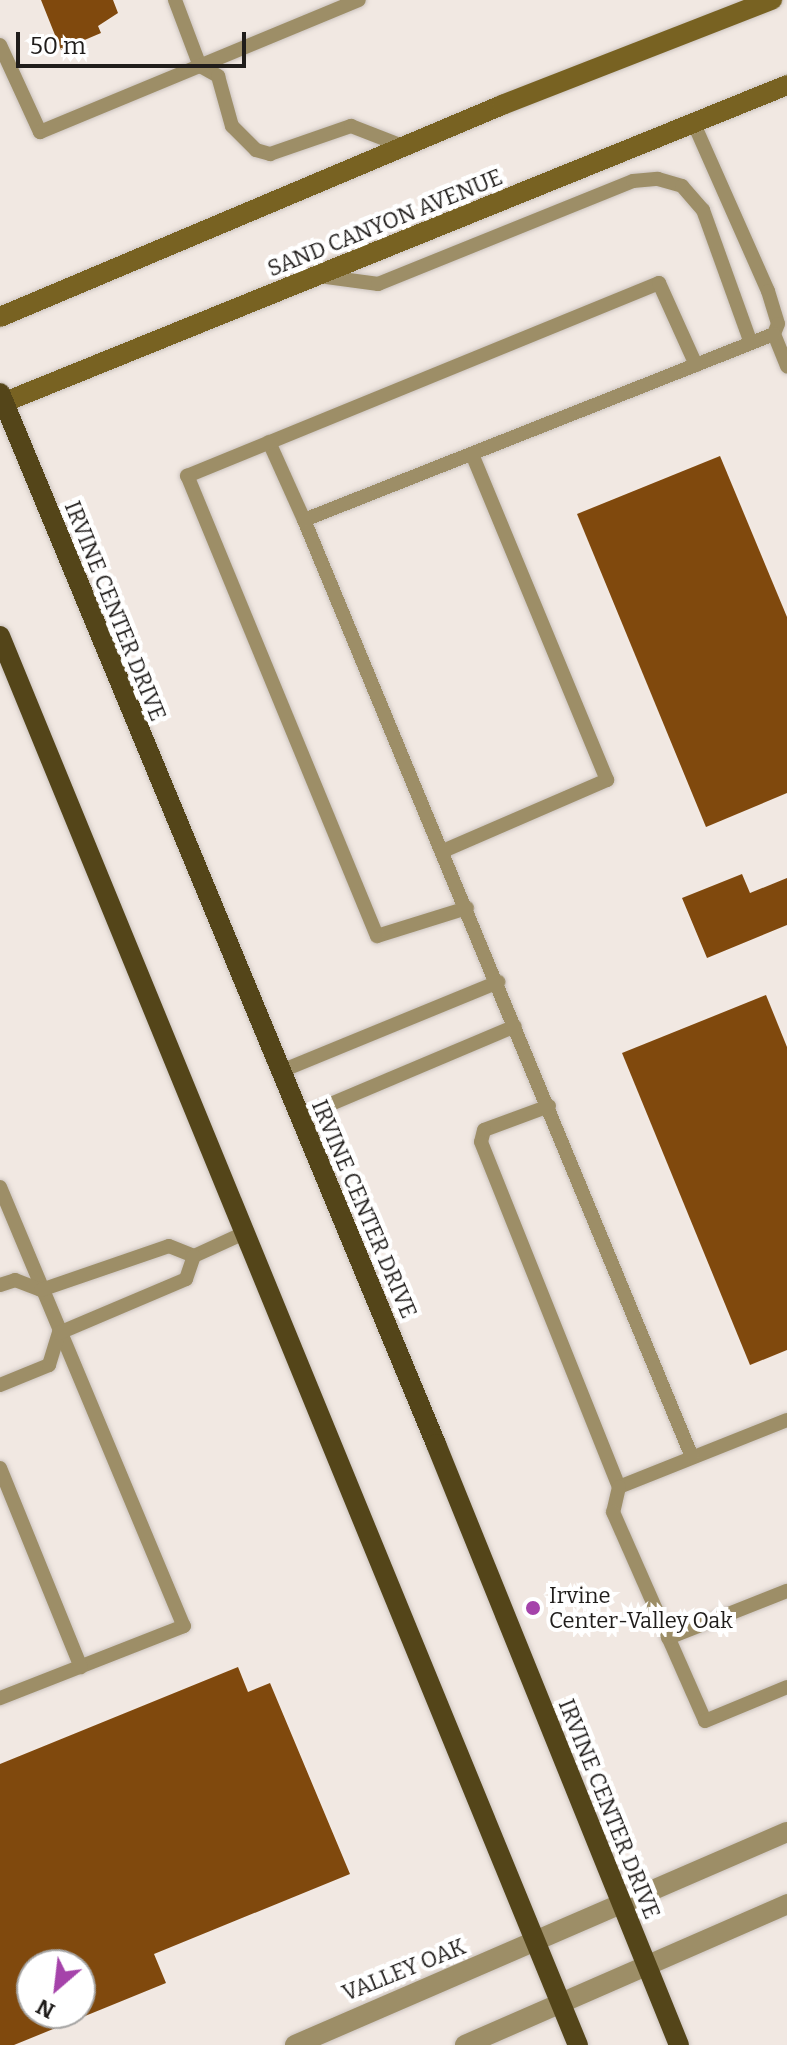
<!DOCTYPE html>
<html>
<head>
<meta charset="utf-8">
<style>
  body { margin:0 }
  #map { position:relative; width:787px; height:2045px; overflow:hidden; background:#f1e8e2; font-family:Bitter,serif }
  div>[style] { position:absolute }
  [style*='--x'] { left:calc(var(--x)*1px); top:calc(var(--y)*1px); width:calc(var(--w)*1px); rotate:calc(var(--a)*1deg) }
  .building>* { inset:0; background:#80490d }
  .roads { filter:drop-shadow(0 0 2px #cbc3be) drop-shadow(0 0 2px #cbc3be) }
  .service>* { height:14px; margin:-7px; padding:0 7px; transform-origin:7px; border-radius:7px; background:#9d8e67 }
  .tertiary>* { height:20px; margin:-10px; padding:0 10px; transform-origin:10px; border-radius:10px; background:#9d8e67 }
  .secondary>* { height:20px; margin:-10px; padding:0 10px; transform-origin:10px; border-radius:10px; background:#786222 }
  .primary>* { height:20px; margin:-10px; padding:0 10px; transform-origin:10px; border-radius:10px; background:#544519 }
  .dots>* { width:22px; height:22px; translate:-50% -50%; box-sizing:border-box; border:4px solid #fff; border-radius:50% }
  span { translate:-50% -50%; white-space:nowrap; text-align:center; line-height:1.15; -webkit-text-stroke:8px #fff; paint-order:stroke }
  .street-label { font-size:22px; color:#201d1b }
  .poi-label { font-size:22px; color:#201d1b }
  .left { translate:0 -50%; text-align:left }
  .north { position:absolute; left:16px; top:1949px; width:80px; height:80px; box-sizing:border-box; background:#fff; border:2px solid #a6a5a4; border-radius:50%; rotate:208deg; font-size:22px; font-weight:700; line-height:32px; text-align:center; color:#201d1b }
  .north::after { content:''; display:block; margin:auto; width:28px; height:36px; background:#a543aa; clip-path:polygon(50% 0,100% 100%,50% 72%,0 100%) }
  .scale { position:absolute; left:16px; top:32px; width:230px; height:36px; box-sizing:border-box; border:4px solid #201d1b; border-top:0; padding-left:10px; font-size:24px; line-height:28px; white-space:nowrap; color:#201d1b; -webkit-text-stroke:6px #fff; paint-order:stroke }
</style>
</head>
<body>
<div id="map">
  <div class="building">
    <i style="clip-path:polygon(41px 0,113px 0,118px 13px,98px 26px,101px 33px,61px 50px)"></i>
    <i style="clip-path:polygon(720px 456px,787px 617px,787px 793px,706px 827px,577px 514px)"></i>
    <i style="clip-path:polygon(742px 874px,750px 893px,787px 878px,787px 925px,707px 958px,682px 898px)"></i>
    <i style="clip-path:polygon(766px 995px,787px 1047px,787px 1350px,750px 1365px,622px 1053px)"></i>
    <i style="clip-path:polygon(evenodd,238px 1667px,248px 1692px,270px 1683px,350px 1874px,154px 1954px,166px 1983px,14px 2045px,0 2045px,0 1764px,238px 1667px,32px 1965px,80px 1965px,80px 2013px,32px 2013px,32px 1965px)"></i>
  </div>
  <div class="roads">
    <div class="service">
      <i style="--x:175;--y:0;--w:71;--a:69.3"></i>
      <i style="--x:200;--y:66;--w:21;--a:29"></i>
      <i style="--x:218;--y:76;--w:52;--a:74.4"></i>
      <i style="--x:232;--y:126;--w:34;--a:45"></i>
      <i style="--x:256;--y:150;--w:15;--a:16"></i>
      <i style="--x:270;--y:154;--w:86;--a:-19.1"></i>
      <i style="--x:351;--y:126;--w:58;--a:21.3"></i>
      <i style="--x:0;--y:45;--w:96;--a:65.3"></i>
      <i style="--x:40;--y:132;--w:345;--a:-22.5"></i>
      <i style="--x:694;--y:124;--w:183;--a:66.1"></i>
      <i style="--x:768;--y:291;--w:34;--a:73"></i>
      <i style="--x:778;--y:324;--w:11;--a:112"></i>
      <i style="--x:774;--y:334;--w:35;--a:68"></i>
      <i style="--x:319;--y:276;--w:60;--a:7.7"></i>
      <i style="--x:378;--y:284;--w:275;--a:-22"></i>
      <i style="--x:633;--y:181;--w:25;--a:-5"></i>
      <i style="--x:658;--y:179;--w:25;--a:16"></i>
      <i style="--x:682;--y:186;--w:32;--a:49"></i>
      <i style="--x:703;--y:210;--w:141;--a:70.2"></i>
      <i style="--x:269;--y:442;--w:85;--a:65.8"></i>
      <i style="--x:443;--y:851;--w:179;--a:-23.4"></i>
      <i style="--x:607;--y:780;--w:353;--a:-112.5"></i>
      <i style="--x:467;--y:908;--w:94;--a:162.7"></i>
      <i style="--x:377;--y:936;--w:498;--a:-112.4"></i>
      <i style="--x:187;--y:476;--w:510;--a:-22.24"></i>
      <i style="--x:659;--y:283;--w:90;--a:65.7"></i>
      <i style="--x:281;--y:1071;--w:235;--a:-22.3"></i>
      <i style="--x:549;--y:1106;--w:69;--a:159.7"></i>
      <i style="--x:484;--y:1130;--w:12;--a:104"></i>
      <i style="--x:481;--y:1142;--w:372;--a:68.2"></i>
      <i style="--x:300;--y:1117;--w:233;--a:-22.9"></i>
      <i style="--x:0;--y:1187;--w:476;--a:67.3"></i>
      <i style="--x:184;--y:1626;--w:198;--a:158.6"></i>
      <i style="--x:0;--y:1285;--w:16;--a:-18"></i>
      <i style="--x:15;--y:1280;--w:28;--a:21"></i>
      <i style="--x:41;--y:1290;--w:135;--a:-19"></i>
      <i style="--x:169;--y:1246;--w:27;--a:22"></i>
      <i style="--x:194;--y:1256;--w:55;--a:-24.7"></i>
      <i style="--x:0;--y:1385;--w:53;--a:-22.2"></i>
      <i style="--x:49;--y:1365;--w:34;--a:-73"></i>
      <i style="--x:59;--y:1333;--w:138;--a:-23"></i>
      <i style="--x:186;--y:1279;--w:24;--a:-71"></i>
      <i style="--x:787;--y:1420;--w:181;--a:158.3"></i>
      <i style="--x:619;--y:1487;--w:26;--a:103"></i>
      <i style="--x:613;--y:1512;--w:228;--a:66.2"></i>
      <i style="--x:705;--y:1721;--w:89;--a:-22.5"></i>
      <i style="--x:692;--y:1457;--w:1014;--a:-112.49"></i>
      <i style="--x:304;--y:520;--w:505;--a:-21.59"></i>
      <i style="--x:0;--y:1468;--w:215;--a:67.9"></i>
      <i style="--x:668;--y:1638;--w:128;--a:-21.6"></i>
    </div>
    <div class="tertiary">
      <i style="--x:295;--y:2045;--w:536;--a:-23.41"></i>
      <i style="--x:465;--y:2045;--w:352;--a:-23.6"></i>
    </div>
    <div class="secondary">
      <i style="--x:0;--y:317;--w:545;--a:-22.89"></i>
      <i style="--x:502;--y:105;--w:290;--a:-21.3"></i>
      <i style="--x:0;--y:404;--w:849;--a:-22.06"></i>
    </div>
    <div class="primary">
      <i style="--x:0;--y:393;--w:1138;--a:67.47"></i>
      <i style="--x:436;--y:1444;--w:648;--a:67.99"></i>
      <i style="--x:0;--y:636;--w:1523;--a:67.7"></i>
    </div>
  </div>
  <div class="dots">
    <i style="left:533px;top:1608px;background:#a543aa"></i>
  </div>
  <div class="street-label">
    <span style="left:385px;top:223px;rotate:-22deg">SAND CANYON AVENUE</span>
    <span style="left:115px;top:611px;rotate:68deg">IRVINE CENTER DRIVE</span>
    <span style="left:364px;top:1209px;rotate:67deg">IRVINE CENTER DRIVE</span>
    <span style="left:609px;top:1809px;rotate:68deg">IRVINE CENTER DRIVE</span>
    <span style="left:404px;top:1970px;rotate:-22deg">VALLEY OAK</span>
  </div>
  <div class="poi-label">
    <span class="left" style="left:549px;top:1608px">Irvine<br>Center-Valley Oak</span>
  </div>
  <div class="north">N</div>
  <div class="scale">50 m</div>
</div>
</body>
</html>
